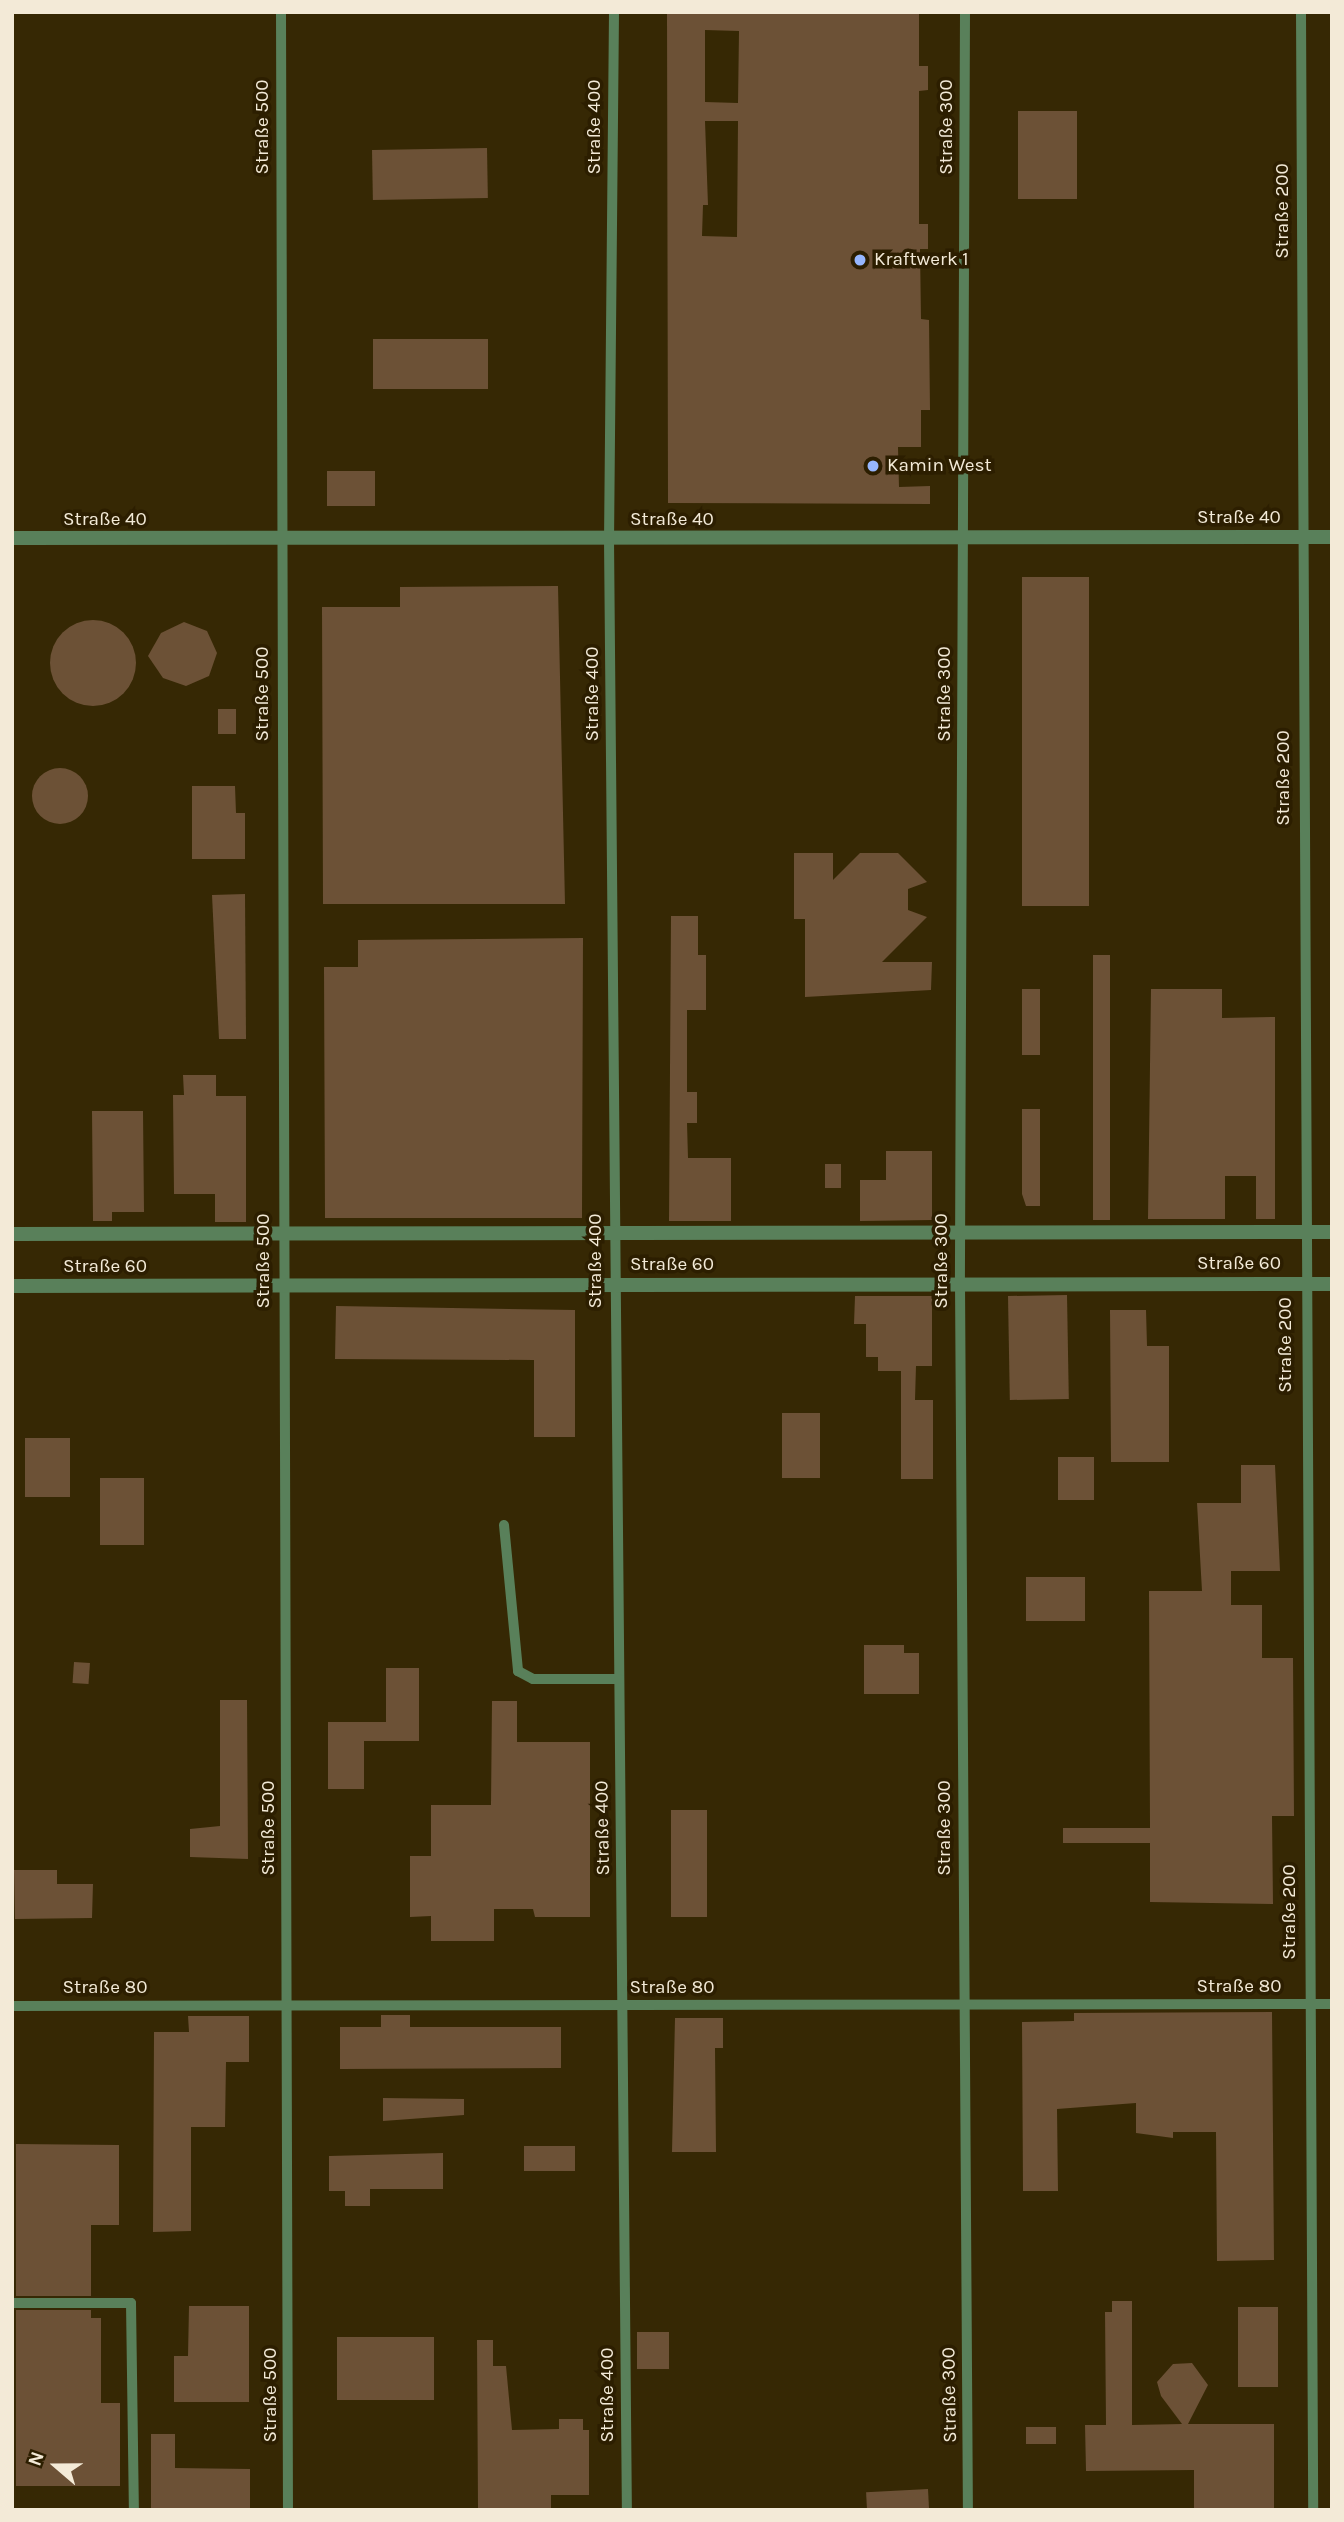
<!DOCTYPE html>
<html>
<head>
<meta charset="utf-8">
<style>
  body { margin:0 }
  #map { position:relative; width:1344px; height:2522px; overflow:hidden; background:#362804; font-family:Karla,sans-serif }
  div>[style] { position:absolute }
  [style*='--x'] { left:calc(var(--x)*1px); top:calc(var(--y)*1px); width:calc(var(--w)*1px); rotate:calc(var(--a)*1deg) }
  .building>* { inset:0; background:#6c5136; transform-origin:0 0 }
  .round { border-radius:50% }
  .lane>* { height:10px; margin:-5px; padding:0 5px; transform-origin:5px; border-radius:5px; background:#59805a }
  .street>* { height:14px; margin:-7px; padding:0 7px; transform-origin:7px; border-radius:7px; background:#59805a }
  .dots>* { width:19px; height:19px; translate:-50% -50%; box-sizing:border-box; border:4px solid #2c1e00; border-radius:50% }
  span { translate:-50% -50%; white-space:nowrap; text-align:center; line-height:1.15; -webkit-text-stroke:7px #2c1e00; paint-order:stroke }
  .street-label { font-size:19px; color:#f3ead7 }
  .poi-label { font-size:19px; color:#f3ead7 }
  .left { translate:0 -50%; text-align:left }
  .frame { position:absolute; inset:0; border:14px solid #f3ead7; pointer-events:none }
  .north { position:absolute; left:21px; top:2431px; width:70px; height:70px; -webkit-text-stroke:5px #2c1e00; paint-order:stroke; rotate:290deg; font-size:19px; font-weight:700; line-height:28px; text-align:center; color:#f3ead7 }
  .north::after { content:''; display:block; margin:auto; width:24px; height:32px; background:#f3ead7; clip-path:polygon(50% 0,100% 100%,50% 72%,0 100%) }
</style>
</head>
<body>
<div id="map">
  <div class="building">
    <i style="clip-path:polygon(evenodd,667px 12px,919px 12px,919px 66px,928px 66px,928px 90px,919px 91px,919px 224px,928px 224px,928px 249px,920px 249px,921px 319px,929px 320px,930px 410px,921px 410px,921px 447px,898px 447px,899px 487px,930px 486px,930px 504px,668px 503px,667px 12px,705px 30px,739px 31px,738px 103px,705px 102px,705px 30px,667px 12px,705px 121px,738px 121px,737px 237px,702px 236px,703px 205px,708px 205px,705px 121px)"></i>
    <i style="left:1018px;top:111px;width:59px;height:88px"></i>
    <i style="left:487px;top:148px;width:50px;height:115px;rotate:89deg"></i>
    <i style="left:488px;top:339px;width:50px;height:115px;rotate:90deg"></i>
    <i style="left:327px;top:471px;width:48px;height:35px"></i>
    <i style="left:1022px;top:577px;width:67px;height:329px"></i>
    <i style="clip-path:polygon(558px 586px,565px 904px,323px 904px,322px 607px,400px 607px,400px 587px)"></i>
    <i class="round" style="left:50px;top:620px;width:86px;height:86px"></i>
    <i style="clip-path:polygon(184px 622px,207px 631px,217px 653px,209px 676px,186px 686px,163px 678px,148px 656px,161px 633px)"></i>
    <i style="left:218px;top:709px;width:18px;height:25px"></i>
    <i class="round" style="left:32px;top:768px;width:56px;height:56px"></i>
    <i style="clip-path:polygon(192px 786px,235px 786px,236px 813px,245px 813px,245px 859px,192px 859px)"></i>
    <i style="clip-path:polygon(794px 853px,833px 853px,833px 880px,860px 853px,898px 853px,927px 882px,908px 889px,908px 910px,927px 917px,882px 962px,932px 962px,931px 990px,805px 997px,805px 919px,794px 919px)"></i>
    <i style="clip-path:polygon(245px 894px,246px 1039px,219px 1039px,212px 895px)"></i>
    <i style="clip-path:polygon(671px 916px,698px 916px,698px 955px,706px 955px,706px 1010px,687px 1010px,687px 1092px,697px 1092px,697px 1123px,687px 1123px,688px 1158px,731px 1158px,731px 1221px,669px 1221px)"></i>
    <i style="clip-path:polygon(583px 938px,582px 1218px,325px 1218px,324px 967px,358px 967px,358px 940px)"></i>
    <i style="left:1110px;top:955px;width:265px;height:17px;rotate:90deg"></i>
    <i style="left:1022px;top:989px;width:18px;height:66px"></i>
    <i style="clip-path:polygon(1151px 989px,1222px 989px,1222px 1018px,1275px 1017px,1275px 1219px,1256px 1219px,1256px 1176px,1225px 1176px,1225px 1219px,1148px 1219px)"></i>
    <i style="clip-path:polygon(183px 1075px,216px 1075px,216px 1096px,246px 1096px,246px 1222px,215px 1222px,215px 1194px,174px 1194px,173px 1095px,184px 1095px)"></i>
    <i style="clip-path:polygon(1022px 1109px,1040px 1109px,1040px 1206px,1026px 1206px,1022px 1194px)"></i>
    <i style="clip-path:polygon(92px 1111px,143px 1111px,144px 1212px,112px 1212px,112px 1221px,93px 1221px)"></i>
    <i style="clip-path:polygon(886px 1151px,932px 1151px,932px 1220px,860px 1221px,860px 1180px,886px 1180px)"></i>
    <i style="left:841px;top:1164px;width:24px;height:16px;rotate:90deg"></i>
    <i style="left:1067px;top:1295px;width:104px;height:59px;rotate:89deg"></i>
    <i style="clip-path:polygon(855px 1296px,932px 1296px,932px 1366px,916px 1366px,915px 1400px,933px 1400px,933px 1479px,901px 1479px,901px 1371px,878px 1371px,878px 1357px,866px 1357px,866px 1324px,854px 1324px)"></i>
    <i style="clip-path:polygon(336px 1306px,575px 1310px,575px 1437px,534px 1437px,534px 1360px,335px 1359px)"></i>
    <i style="clip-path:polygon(1110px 1310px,1146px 1310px,1147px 1346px,1169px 1346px,1169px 1462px,1111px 1462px)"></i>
    <i style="left:782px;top:1413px;width:38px;height:65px"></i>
    <i style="left:25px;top:1438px;width:45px;height:59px"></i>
    <i style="left:1094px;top:1457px;width:43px;height:36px;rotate:90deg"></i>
    <i style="clip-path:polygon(1241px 1465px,1275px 1465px,1280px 1571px,1231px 1571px,1231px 1605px,1262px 1605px,1262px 1658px,1293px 1658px,1294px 1816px,1272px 1816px,1273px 1904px,1150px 1902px,1150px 1843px,1063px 1843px,1063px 1828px,1150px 1828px,1149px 1591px,1202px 1591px,1197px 1503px,1241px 1503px)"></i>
    <i style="left:100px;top:1478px;width:44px;height:67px"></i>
    <i style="left:1026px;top:1577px;width:59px;height:44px"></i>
    <i style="clip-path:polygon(864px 1645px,904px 1645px,904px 1653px,919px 1653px,919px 1694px,864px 1694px)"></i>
    <i style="left:74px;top:1662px;width:16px;height:21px;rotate:4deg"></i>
    <i style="clip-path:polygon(386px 1668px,419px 1668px,419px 1741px,364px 1741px,364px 1789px,328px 1789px,328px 1722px,386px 1722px)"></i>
    <i style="clip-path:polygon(220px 1700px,247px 1700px,248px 1859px,190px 1857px,190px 1829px,220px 1826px)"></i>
    <i style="clip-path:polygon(492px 1701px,517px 1701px,517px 1742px,590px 1742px,590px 1917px,535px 1917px,533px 1909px,494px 1909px,494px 1941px,431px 1941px,431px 1916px,410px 1917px,410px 1856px,431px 1856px,431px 1805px,491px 1805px)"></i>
    <i style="left:671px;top:1810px;width:36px;height:107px"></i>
    <i style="clip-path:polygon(14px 1870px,57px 1870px,57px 1884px,93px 1884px,92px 1918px,15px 1919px)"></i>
    <i style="clip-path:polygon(1272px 2012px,1274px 2260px,1217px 2261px,1216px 2132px,1173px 2132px,1173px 2138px,1136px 2133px,1136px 2103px,1057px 2109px,1058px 2191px,1023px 2191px,1022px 2022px,1074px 2021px,1074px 2013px)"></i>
    <i style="clip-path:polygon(381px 2015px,410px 2015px,410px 2027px,561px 2027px,561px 2068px,340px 2069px,340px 2027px,381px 2027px)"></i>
    <i style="clip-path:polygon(188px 2016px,249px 2016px,249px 2062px,226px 2062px,225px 2127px,191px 2127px,191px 2231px,153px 2232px,154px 2032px,189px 2032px)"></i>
    <i style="clip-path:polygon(675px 2018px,723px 2018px,723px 2048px,715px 2048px,716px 2152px,672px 2152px)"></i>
    <i style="clip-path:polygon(383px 2098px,464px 2099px,464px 2115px,383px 2121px)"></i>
    <i style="clip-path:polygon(16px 2144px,119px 2145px,119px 2225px,91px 2225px,91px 2296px,16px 2296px)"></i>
    <i style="left:575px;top:2146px;width:25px;height:51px;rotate:90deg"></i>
    <i style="clip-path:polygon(443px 2153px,443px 2189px,370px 2189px,370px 2206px,345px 2206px,345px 2191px,329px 2191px,329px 2156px)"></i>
    <i style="clip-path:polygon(1112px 2301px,1132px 2301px,1132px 2425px,1182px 2424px,1161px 2396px,1157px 2382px,1173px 2364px,1192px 2363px,1208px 2385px,1188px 2424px,1274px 2424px,1274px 2510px,1194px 2510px,1194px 2470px,1086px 2471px,1085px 2425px,1106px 2425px,1105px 2312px,1112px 2312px)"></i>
    <i style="clip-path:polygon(189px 2306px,249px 2306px,249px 2402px,174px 2402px,174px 2356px,188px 2356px)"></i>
    <i style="left:1238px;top:2307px;width:40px;height:80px"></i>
    <i style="clip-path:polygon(16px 2310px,91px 2310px,91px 2318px,101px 2318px,101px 2403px,120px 2403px,120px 2486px,16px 2486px)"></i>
    <i style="left:637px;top:2332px;width:32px;height:37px"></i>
    <i style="left:337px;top:2337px;width:97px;height:63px"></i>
    <i style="clip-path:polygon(477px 2340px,493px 2340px,493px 2366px,506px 2366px,512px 2430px,559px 2429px,559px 2419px,583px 2419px,583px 2430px,589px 2430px,589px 2495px,551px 2495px,551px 2510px,478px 2510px)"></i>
    <i style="left:1026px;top:2427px;width:30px;height:17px"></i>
    <i style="clip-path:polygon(151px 2434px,175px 2434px,175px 2468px,250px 2469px,250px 2510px,151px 2508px)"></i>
    <i style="left:928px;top:2489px;width:21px;height:62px;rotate:87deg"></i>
  </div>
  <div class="lane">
    <i style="--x:281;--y:12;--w:2498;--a:89.84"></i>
    <i style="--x:614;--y:12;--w:527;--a:90.54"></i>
    <i style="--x:609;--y:539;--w:1971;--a:89.48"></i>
    <i style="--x:965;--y:12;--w:1272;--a:90.23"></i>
    <i style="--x:960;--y:1284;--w:1226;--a:89.63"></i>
    <i style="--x:1301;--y:12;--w:2498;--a:89.72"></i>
    <i style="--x:504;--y:1525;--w:147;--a:84.5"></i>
    <i style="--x:518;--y:1671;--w:17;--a:28"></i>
    <i style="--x:533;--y:1679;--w:86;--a:0"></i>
    <i style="--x:12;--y:2006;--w:1320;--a:-0.09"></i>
    <i style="--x:12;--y:2303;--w:119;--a:0"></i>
    <i style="--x:131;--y:2303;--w:207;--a:89.2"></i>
  </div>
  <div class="street">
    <i style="--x:12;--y:538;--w:1320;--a:-0.04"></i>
    <i style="--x:12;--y:1234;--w:1320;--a:-0.09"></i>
    <i style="--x:12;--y:1286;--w:1320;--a:-0.09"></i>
  </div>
  <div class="dots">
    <i style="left:860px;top:260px;background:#96b6fd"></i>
    <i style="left:873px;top:466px;background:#96b6fd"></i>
  </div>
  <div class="street-label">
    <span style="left:263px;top:127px;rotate:-90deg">Straße 500</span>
    <span style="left:595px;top:127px;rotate:-90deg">Straße 400</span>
    <span style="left:947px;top:127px;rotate:-90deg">Straße 300</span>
    <span style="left:1283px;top:211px;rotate:-90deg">Straße 200</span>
    <span style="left:1239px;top:518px">Straße 40</span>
    <span style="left:105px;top:520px">Straße 40</span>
    <span style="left:672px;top:520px">Straße 40</span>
    <span style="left:263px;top:694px;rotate:-90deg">Straße 500</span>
    <span style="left:593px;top:694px;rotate:-90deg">Straße 400</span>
    <span style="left:945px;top:694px;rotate:-90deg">Straße 300</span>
    <span style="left:1284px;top:778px;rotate:-90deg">Straße 200</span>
    <span style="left:264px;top:1261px;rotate:-90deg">Straße 500</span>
    <span style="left:596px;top:1261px;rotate:-90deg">Straße 400</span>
    <span style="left:942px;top:1261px;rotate:-90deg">Straße 300</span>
    <span style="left:1239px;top:1264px">Straße 60</span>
    <span style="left:672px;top:1265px">Straße 60</span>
    <span style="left:105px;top:1267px">Straße 60</span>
    <span style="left:1286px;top:1345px;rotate:-90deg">Straße 200</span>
    <span style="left:269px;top:1828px;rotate:-90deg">Straße 500</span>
    <span style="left:603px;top:1828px;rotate:-91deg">Straße 400</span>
    <span style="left:945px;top:1828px;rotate:-90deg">Straße 300</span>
    <span style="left:1290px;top:1912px;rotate:-90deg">Straße 200</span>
    <span style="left:1239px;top:1987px">Straße 80</span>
    <span style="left:105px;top:1988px">Straße 80</span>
    <span style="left:672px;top:1988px">Straße 80</span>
    <span style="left:271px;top:2395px;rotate:-90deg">Straße 500</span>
    <span style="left:608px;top:2395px;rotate:-90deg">Straße 400</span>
    <span style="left:950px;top:2395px;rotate:-91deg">Straße 300</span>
  </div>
  <div class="poi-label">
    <span class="left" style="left:874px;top:260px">Kraftwerk 1</span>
    <span class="left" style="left:887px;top:466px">Kamin West</span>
  </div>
  <div class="frame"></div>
  <div class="north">N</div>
</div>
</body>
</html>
